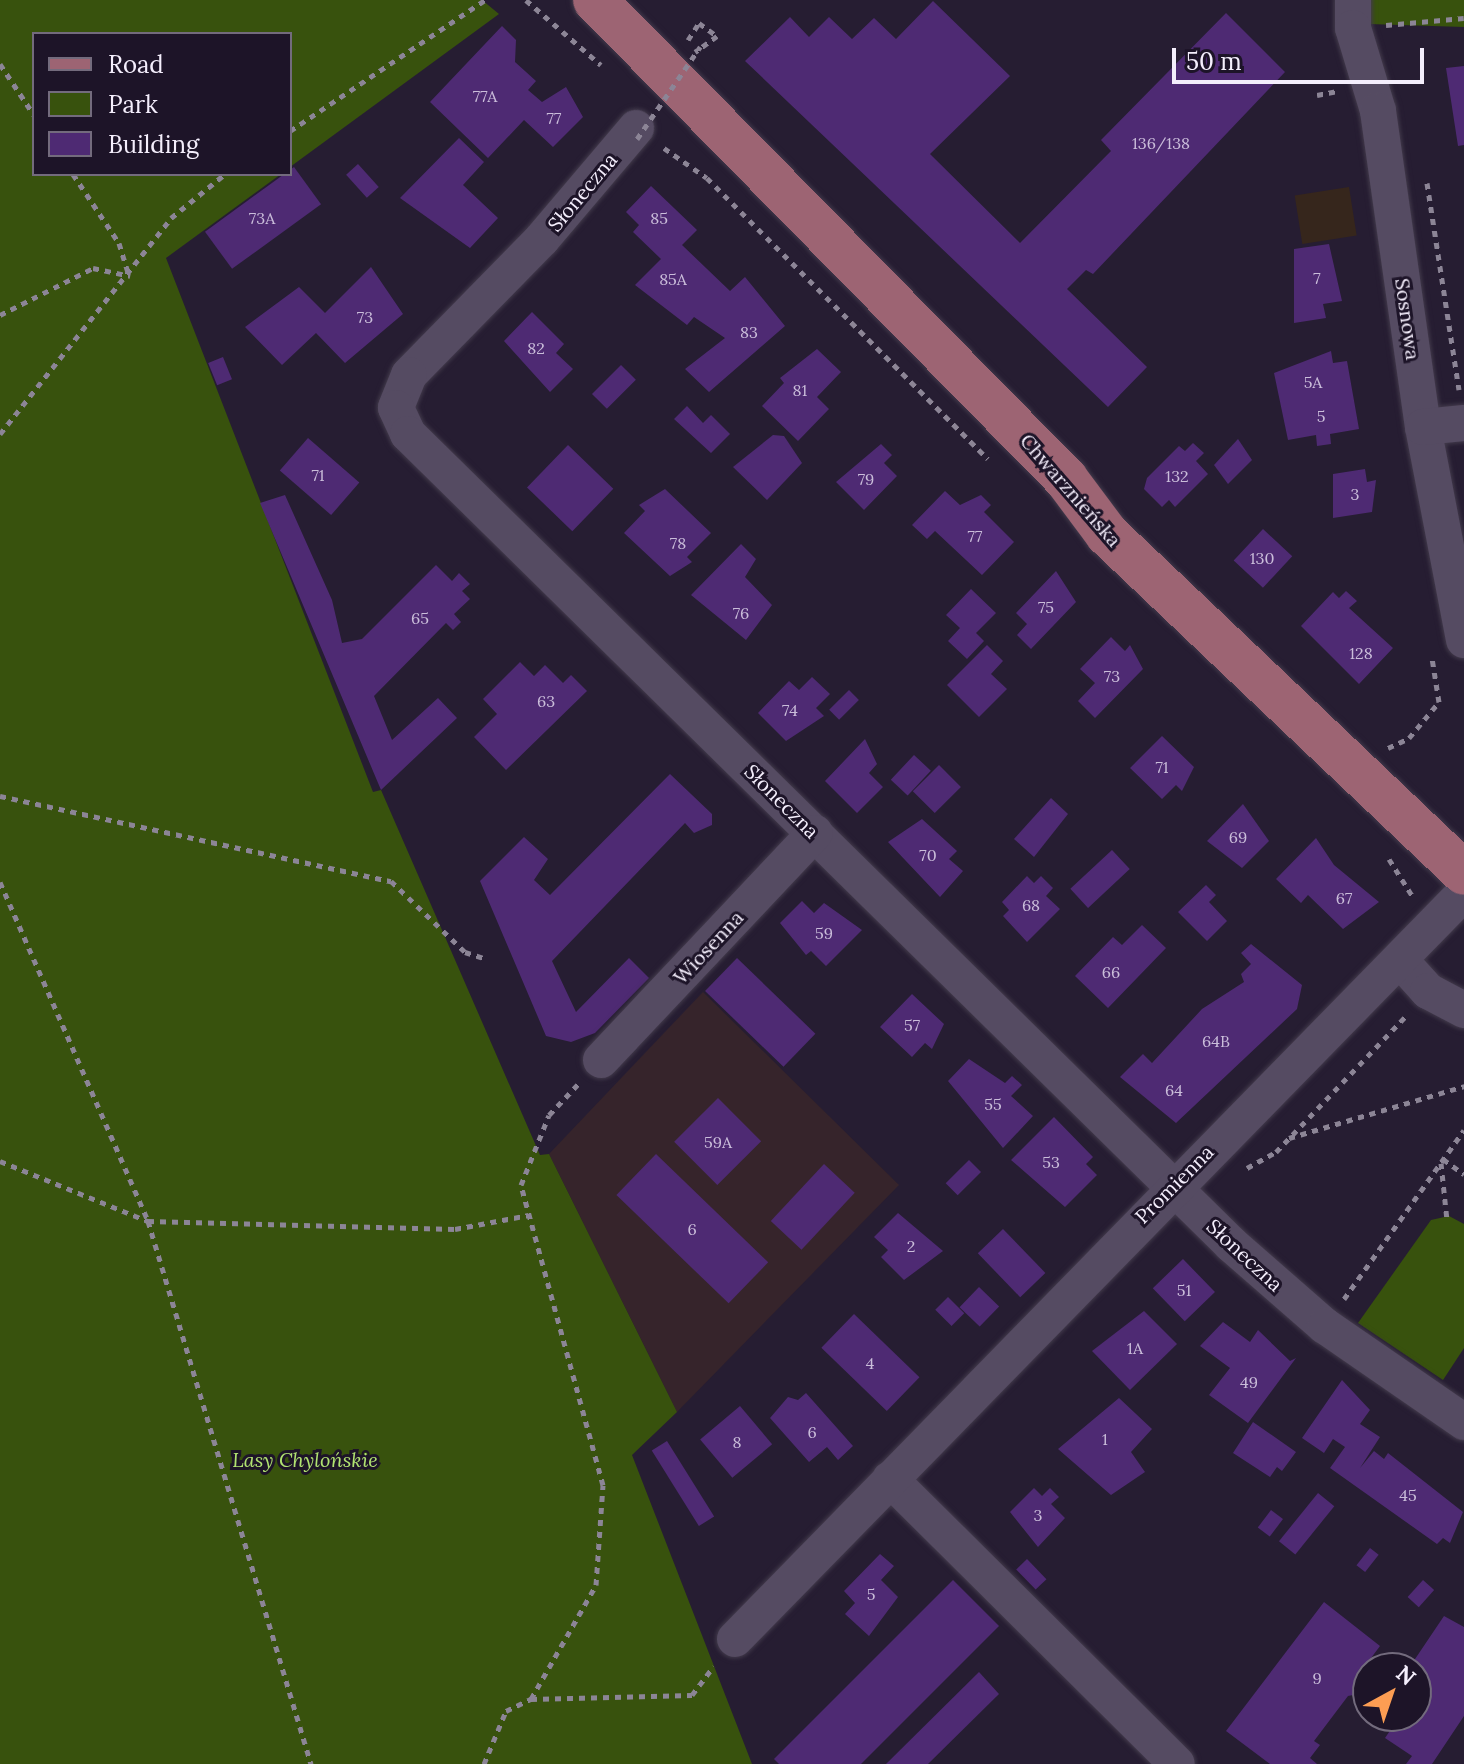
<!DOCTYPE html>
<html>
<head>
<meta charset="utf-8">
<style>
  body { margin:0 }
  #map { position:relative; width:1464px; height:1764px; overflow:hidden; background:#261d32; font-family:Lora,serif }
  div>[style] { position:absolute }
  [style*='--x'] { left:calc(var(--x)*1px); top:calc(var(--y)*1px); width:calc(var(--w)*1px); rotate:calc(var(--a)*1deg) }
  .commercial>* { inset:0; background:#36242b }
  .industrial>* { inset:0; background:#36261c; transform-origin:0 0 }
  .green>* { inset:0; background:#38520d }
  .building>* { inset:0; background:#4e2a73; transform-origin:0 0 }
  .path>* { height:5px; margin-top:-2.5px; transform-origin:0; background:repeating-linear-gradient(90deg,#8c8596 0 6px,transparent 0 12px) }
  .roads { filter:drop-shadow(0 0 2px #423a4b) drop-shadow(0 0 2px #423a4b) }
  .minor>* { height:36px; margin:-18px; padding:0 18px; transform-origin:18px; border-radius:18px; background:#554b62 }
  .major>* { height:44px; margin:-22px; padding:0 22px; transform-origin:22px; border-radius:22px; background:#9d6473 }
  .path-bridge>* { height:5px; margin-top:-2.5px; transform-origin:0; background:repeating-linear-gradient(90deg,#8c8596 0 6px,transparent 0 12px) }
  span { translate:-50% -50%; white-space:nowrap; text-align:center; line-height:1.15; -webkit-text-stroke:6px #1d1428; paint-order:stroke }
  .number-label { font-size:16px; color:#cabdda }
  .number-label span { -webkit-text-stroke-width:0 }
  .street-label { font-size:20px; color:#f4eefc }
  .park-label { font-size:20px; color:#b1e371; font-style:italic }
  .legend { position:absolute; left:32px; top:32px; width:260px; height:144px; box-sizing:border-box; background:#1d1428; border:2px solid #736b7d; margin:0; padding:10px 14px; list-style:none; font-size:24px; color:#f4eefc }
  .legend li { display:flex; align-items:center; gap:16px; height:40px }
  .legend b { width:40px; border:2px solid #736b7d }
  .north { position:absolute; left:1352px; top:1652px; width:80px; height:80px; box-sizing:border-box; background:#1d1428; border:2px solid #736b7d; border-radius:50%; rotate:40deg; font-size:22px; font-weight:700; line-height:32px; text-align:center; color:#f4eefc }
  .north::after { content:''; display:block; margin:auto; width:28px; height:36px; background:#fc9d53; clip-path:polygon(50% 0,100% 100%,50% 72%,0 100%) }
  .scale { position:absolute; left:1172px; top:48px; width:252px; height:36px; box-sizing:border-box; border:4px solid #f4eefc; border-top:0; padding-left:10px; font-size:24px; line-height:28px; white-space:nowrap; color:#f4eefc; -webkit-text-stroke:6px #1d1428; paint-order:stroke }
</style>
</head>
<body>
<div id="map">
  <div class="commercial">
    <i style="clip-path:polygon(703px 992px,899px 1185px,677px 1412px,549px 1154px)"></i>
  </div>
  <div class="industrial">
    <i style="left:1349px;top:187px;width:49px;height:55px;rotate:81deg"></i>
  </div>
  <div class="green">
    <i style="clip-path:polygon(0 0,482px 0,499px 14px,290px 167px,290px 34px,34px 34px,34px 174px,281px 174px,166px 258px,373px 792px,381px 790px,540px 1155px,549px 1154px,677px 1412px,632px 1455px,752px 1764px,0 1764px)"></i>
    <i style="clip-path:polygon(1365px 0,1464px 0,1464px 27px,1369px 24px)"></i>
    <i style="clip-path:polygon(1449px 1216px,1464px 1224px,1464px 1348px,1443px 1380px,1358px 1323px,1431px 1220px)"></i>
  </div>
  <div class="building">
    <i style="clip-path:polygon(933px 1px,1010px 76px,930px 154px,1020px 243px,1111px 151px,1101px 140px,1226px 13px,1285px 72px,1093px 274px,1086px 270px,1067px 289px,1147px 367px,1108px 407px,745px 61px,790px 17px,809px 37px,829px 17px,852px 39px,874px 18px,896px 39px)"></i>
    <i style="clip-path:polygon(502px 26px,516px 40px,515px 62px,536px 81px,528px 90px,542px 102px,566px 87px,583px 117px,553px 147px,524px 120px,488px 158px,430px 102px)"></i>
    <i style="clip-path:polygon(1464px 66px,1464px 145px,1458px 146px,1446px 68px)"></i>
    <i style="clip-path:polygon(459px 138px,484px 162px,463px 185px,498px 218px,470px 248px,400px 198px)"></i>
    <i style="left:358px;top:164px;width:31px;height:16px;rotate:48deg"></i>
    <i style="left:294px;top:167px;width:46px;height:110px;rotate:54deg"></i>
    <i style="clip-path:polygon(651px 186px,697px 230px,682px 245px,730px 291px,745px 277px,785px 326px,709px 392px,685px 369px,725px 338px,694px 317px,687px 325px,635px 285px,661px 259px,633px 232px,639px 225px,626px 212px)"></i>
    <i style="clip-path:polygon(1329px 244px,1342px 301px,1323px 304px,1326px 318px,1294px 323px,1294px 249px)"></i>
    <i style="clip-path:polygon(371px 267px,403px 314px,345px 363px,316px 333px,282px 365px,245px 327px,299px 287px,325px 313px)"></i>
    <i style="clip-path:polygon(532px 312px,564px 344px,556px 353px,573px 369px,550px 392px,504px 341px)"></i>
    <i style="clip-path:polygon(817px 349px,841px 372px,817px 397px,829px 409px,798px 441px,762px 406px,784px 383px,780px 378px)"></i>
    <i style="clip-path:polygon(1331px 351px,1333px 363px,1347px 361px,1359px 429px,1330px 434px,1331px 444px,1317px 446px,1316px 435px,1288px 440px,1274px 373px)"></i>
    <i style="left:223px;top:357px;width:24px;height:16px;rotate:68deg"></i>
    <i style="left:621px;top:365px;width:21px;height:41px;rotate:45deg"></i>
    <i style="clip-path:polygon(687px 406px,703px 423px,711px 415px,730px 434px,711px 453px,674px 419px)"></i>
    <i style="clip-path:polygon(773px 435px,784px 436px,802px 463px,767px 500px,733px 467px)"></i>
    <i style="left:308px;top:438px;width:68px;height:43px;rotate:41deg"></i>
    <i style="clip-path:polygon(1238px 439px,1252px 460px,1228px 484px,1214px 465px)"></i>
    <i style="clip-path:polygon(1193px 443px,1204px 453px,1196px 461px,1208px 474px,1175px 507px,1169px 500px,1162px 507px,1144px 489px,1147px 478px,1179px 446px,1185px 451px)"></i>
    <i style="clip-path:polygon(881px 444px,892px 455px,884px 463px,897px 476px,864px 510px,836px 482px)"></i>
    <i style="left:568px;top:445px;width:63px;height:59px;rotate:44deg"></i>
    <i style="clip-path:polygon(1365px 469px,1367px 482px,1376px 480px,1372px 512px,1333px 518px,1333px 474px)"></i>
    <i style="clip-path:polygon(665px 489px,711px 533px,687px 557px,692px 562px,670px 576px,624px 533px,645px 511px,639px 505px)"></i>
    <i style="clip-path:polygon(945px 491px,960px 505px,981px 495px,991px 505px,984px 512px,1014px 542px,982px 575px,935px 531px,927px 539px,912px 525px)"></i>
    <i style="clip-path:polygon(285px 495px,332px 600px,342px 643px,362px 639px,436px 565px,452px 581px,459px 573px,470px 584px,462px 591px,470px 599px,454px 614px,461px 622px,453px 630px,446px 623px,374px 696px,392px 740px,438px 698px,457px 718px,381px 790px,260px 503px)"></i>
    <i style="left:1263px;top:529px;width:40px;height:43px;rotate:43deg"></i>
    <i style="clip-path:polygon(741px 544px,756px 559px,745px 577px,772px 605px,746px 640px,691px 595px)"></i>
    <i style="clip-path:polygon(1056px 571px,1076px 602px,1031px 649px,1017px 635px,1027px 624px,1016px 613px)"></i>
    <i style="clip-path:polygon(971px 589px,996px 613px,976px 633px,984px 641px,967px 659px,948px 641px,960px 628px,946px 615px)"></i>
    <i style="clip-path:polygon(1346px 591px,1357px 601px,1349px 608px,1393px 648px,1359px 684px,1301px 626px,1333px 592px,1339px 598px)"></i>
    <i style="clip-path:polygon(1111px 637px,1125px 651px,1130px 645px,1143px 669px,1095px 718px,1078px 701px,1095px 683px,1080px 669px)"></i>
    <i style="clip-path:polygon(987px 645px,1003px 661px,991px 674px,1007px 689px,979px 717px,947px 685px)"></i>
    <i style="clip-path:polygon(520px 662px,534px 676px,545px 665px,563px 683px,571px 675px,587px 691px,506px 770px,474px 737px,497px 714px,483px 699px)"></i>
    <i style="clip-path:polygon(812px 677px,830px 694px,816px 708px,824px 716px,786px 741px,758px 713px,789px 681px,799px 690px)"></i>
    <i style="left:849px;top:690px;width:14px;height:28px;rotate:45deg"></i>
    <i style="clip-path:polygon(1162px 736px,1194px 767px,1182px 791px,1176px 785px,1162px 799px,1130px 768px)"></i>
    <i style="clip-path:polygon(865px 739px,877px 764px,869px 773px,883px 787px,857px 813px,825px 781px)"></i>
    <i style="left:914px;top:755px;width:23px;height:34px;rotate:43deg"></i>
    <i style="left:939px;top:765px;width:31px;height:37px;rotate:45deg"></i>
    <i style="clip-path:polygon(670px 774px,712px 814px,712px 825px,694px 833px,685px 823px,552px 961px,576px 1012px,629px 958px,649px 978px,595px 1033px,571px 1042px,546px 1036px,480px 881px,524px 837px,548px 859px,534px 880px,550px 895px)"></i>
    <i style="clip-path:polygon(1051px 798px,1068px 814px,1034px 857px,1014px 839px)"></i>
    <i style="clip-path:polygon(1243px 804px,1269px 841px,1242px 868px,1207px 841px)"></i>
    <i style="clip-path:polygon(922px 819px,957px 851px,949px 859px,963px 871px,940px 897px,888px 842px)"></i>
    <i style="clip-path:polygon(1316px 838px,1334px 865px,1379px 902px,1343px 929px,1308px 895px,1301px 903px,1276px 879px)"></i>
    <i style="left:1112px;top:850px;width:26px;height:57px;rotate:47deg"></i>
    <i style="clip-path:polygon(1027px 876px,1034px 883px,1041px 876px,1053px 888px,1046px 896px,1060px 909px,1027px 942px,1003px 916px,1009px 910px,1002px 902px)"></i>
    <i style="clip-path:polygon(1206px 885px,1216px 895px,1209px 902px,1227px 921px,1207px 941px,1178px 912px)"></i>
    <i style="clip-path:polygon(802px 901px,814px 913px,824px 903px,862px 930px,826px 966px,811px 951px,806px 955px,780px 923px)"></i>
    <i style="clip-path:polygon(1142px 925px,1166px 948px,1108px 1008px,1075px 976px,1113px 937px,1122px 945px)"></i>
    <i style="clip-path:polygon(1251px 944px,1302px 985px,1297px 1009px,1176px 1123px,1120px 1077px,1143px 1054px,1152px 1063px,1202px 1009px,1244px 982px,1241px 974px,1251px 964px,1241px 953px)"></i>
    <i style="left:737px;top:958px;width:109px;height:46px;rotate:44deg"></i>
    <i style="clip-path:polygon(912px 994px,944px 1024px,932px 1049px,925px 1043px,912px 1057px,880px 1027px)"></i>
    <i style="clip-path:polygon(969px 1059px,1005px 1083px,1012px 1076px,1022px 1085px,1011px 1096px,1033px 1116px,1003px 1148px,948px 1081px)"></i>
    <i style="left:718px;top:1098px;width:61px;height:62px;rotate:45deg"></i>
    <i style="clip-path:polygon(1054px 1117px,1093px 1157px,1086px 1164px,1097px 1175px,1065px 1207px,1011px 1160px)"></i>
    <i style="left:656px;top:1154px;width:156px;height:57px;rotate:44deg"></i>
    <i style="left:969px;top:1160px;width:17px;height:33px;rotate:45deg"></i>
    <i style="left:824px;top:1164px;width:42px;height:78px;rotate:43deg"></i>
    <i style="clip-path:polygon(898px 1213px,943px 1251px,904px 1280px,881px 1257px,888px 1250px,874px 1237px)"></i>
    <i style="left:1003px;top:1229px;width:61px;height:35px;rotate:46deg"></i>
    <i style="left:1183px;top:1259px;width:46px;height:42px;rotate:46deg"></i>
    <i style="left:979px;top:1287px;width:28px;height:28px;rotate:44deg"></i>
    <i style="left:948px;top:1297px;width:23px;height:18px;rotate:45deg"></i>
    <i style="clip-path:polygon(1144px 1311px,1177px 1344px,1130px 1390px,1092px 1351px)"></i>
    <i style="left:854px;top:1314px;width:91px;height:47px;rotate:44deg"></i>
    <i style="clip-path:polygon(1223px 1322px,1250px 1342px,1258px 1330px,1290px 1361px,1296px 1358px,1248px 1423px,1209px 1395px,1230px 1368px,1200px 1346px)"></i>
    <i style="clip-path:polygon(1342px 1380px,1370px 1410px,1360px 1424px,1380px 1437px,1360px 1468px,1374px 1451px,1384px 1459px,1388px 1453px,1463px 1512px,1450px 1543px,1443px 1538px,1437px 1544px,1330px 1468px,1345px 1447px,1333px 1439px,1324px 1453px,1302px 1438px)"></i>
    <i style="clip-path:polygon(806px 1393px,853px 1446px,838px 1460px,827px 1447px,809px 1462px,770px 1418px,788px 1397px,798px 1400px)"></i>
    <i style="clip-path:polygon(1119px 1398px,1152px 1429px,1131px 1452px,1145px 1472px,1111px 1495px,1058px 1449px)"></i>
    <i style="left:740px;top:1406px;width:50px;height:52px;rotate:50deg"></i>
    <i style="clip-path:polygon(1253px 1422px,1296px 1452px,1282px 1471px,1277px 1467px,1270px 1477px,1233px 1453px)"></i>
    <i style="left:667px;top:1441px;width:89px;height:18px;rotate:58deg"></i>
    <i style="clip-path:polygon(1034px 1488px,1042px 1496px,1050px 1488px,1059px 1497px,1051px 1504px,1065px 1518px,1038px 1547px,1010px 1512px)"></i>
    <i style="left:1318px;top:1493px;width:21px;height:62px;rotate:39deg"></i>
    <i style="left:1271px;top:1510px;width:15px;height:22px;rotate:37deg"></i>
    <i style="left:1370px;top:1548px;width:11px;height:22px;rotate:38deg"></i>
    <i style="clip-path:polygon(880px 1554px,894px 1566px,881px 1580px,898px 1597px,869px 1636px,845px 1614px,855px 1603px,844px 1591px)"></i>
    <i style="left:1027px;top:1559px;width:28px;height:15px;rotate:46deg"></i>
    <i style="clip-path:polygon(953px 1580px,999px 1626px,861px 1764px,779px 1764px,774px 1759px)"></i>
    <i style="left:1423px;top:1580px;width:15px;height:23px;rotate:42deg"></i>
    <i style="clip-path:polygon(1324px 1602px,1380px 1646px,1371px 1658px,1384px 1668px,1368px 1668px,1368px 1692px,1348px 1696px,1314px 1741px,1320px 1745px,1310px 1758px,1317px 1764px,1270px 1764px,1226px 1731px)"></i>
    <i style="clip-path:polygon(1444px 1616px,1464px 1627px,1464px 1716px,1432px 1764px,1406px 1764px,1412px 1756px,1385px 1738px,1400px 1716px,1416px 1716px,1416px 1668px,1395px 1668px,1402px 1659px,1411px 1665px)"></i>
    <i style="clip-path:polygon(979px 1672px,999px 1694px,928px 1764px,886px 1764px)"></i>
  </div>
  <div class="path">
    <i style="--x:526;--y:0;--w:99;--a:40.9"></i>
    <i style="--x:1386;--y:25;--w:78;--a:-5.1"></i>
    <i style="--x:688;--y:40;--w:20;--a:-57"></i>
    <i style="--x:699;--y:23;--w:22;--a:36"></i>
    <i style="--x:717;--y:36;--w:27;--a:144"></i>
    <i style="--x:0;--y:64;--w:61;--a:56.3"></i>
    <i style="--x:1317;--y:95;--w:21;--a:-11"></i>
    <i style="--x:290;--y:131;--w:235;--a:-33.9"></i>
    <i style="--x:664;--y:148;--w:52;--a:34.9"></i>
    <i style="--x:707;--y:178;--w:397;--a:45"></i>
    <i style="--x:73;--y:174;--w:83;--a:56.3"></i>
    <i style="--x:119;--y:243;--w:34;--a:73"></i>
    <i style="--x:1427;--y:183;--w:209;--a:81.2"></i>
    <i style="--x:0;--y:315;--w:104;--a:-26.8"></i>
    <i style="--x:93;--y:268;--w:38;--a:12"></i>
    <i style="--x:0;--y:434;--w:275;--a:-51.6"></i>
    <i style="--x:171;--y:218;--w:70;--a:-39.2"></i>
    <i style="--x:1388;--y:748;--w:23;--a:-25"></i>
    <i style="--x:1409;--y:738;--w:47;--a:-50.2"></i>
    <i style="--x:1439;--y:702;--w:45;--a:-99"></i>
    <i style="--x:0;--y:796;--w:400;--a:12.3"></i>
    <i style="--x:391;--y:881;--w:103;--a:43.8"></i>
    <i style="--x:465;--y:952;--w:20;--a:18"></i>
    <i style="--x:1389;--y:859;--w:45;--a:57.7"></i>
    <i style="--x:0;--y:882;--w:370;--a:66.4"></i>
    <i style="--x:148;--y:1221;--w:567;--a:73.29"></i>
    <i style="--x:1289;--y:1138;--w:183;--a:-16.5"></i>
    <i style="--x:1443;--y:1159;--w:26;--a:36"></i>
    <i style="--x:0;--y:1161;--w:160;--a:22.1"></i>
    <i style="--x:148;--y:1221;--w:307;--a:1.5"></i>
    <i style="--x:455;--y:1229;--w:75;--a:-10.7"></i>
    <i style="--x:1441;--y:1163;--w:57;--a:84"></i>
    <i style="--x:1247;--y:1168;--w:33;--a:-29"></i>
    <i style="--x:1276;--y:1152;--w:190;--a:-46.3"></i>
    <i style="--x:1344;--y:1299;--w:207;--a:-54.6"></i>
    <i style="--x:531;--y:1699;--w:131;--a:-60.3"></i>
    <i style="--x:596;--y:1585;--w:100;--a:-86"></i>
    <i style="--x:603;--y:1485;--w:311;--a:-105.3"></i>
    <i style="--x:521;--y:1185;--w:75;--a:-68.2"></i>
    <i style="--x:549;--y:1115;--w:45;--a:-46.8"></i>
    <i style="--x:484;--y:1764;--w:57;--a:-67.5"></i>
    <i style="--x:506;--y:1711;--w:28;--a:-26"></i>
    <i style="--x:531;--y:1699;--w:161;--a:-1.4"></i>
    <i style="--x:692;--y:1695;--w:36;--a:-53"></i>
  </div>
  <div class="roads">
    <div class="minor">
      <i style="--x:1353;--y:0;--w:28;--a:90"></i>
      <i style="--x:1353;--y:28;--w:87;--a:73.2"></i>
      <i style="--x:1378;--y:111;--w:319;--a:81.9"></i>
      <i style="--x:1423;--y:427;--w:217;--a:79.1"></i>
      <i style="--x:636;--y:128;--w:145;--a:130.3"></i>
      <i style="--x:542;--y:239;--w:190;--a:134.4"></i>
      <i style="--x:409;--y:375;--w:35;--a:112"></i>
      <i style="--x:396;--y:408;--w:29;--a:65"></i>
      <i style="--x:408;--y:434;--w:1156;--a:44.54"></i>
      <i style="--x:1232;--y:1245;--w:123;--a:41.1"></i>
      <i style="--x:1325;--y:1326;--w:169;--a:34.6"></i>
      <i style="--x:1423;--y:427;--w:41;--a:-5.6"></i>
      <i style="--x:1400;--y:960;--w:42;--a:47.9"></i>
      <i style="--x:1428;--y:991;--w:41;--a:27.8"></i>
      <i style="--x:601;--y:1060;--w:312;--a:-46.7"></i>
      <i style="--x:890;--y:1479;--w:404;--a:44.8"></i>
      <i style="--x:735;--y:1639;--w:1043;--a:-45.66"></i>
    </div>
    <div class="major">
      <i style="--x:595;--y:0;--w:672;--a:45.48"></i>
      <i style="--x:1066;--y:479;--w:69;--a:53.3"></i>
      <i style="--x:1107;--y:534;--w:492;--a:43.5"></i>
    </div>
  </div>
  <div class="path-bridge">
    <i style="--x:637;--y:139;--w:112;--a:-55.6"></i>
  </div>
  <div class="number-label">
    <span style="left:485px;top:96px">77A</span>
    <span style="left:554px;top:118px">77</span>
    <span style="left:1161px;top:143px">136/138</span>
    <span style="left:262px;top:218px">73A</span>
    <span style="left:659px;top:218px">85</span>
    <span style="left:1317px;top:278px">7</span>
    <span style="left:673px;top:279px">85A</span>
    <span style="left:365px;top:317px">73</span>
    <span style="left:749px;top:332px">83</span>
    <span style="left:536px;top:348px">82</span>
    <span style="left:1313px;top:382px">5A</span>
    <span style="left:800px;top:390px">81</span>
    <span style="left:1321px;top:416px">5</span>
    <span style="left:318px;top:475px">71</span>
    <span style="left:1177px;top:476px">132</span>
    <span style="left:866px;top:479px">79</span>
    <span style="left:1355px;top:494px">3</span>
    <span style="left:975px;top:536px">77</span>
    <span style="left:678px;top:543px">78</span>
    <span style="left:1262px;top:558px">130</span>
    <span style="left:1046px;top:607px">75</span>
    <span style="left:741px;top:613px">76</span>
    <span style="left:420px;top:618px">65</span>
    <span style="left:1361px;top:653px">128</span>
    <span style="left:1112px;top:676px">73</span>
    <span style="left:546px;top:701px">63</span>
    <span style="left:790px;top:710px">74</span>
    <span style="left:1162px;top:767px">71</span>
    <span style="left:1238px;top:837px">69</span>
    <span style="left:928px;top:855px">70</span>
    <span style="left:1344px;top:898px">67</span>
    <span style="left:1031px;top:905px">68</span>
    <span style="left:824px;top:933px">59</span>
    <span style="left:1111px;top:972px">66</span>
    <span style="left:912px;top:1025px">57</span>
    <span style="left:1216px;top:1041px">64B</span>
    <span style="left:1174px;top:1090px">64</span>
    <span style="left:993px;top:1104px">55</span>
    <span style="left:718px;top:1142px">59A</span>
    <span style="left:1051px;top:1162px">53</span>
    <span style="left:692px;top:1229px">6</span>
    <span style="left:911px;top:1246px">2</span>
    <span style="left:1184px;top:1290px">51</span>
    <span style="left:1135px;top:1348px">1A</span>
    <span style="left:870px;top:1363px">4</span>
    <span style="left:1249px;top:1382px">49</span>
    <span style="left:812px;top:1432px">6</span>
    <span style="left:1105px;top:1439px">1</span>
    <span style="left:737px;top:1442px">8</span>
    <span style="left:1408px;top:1495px">45</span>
    <span style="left:1038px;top:1515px">3</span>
    <span style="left:871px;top:1594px">5</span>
    <span style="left:1317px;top:1678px">9</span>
  </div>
  <div class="street-label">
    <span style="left:582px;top:192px;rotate:-50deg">Słoneczna</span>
    <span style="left:1408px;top:319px;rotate:82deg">Sosnowa</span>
    <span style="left:1071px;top:490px;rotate:49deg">Chwarznieńska</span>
    <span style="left:782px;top:801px;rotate:45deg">Słoneczna</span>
    <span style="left:708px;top:947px;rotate:-47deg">Wiosenna</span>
    <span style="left:1174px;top:1184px;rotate:-45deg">Promienna</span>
    <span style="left:1245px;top:1255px;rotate:43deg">Słoneczna</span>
  </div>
  <div class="park-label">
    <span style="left:305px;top:1459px">Lasy Chylońskie</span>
  </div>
  <ul class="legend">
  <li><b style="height:10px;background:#9d6473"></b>Road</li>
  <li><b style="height:22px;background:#38520d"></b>Park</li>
  <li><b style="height:22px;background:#4e2a73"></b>Building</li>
  </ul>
  <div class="north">N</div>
  <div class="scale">50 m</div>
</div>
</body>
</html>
